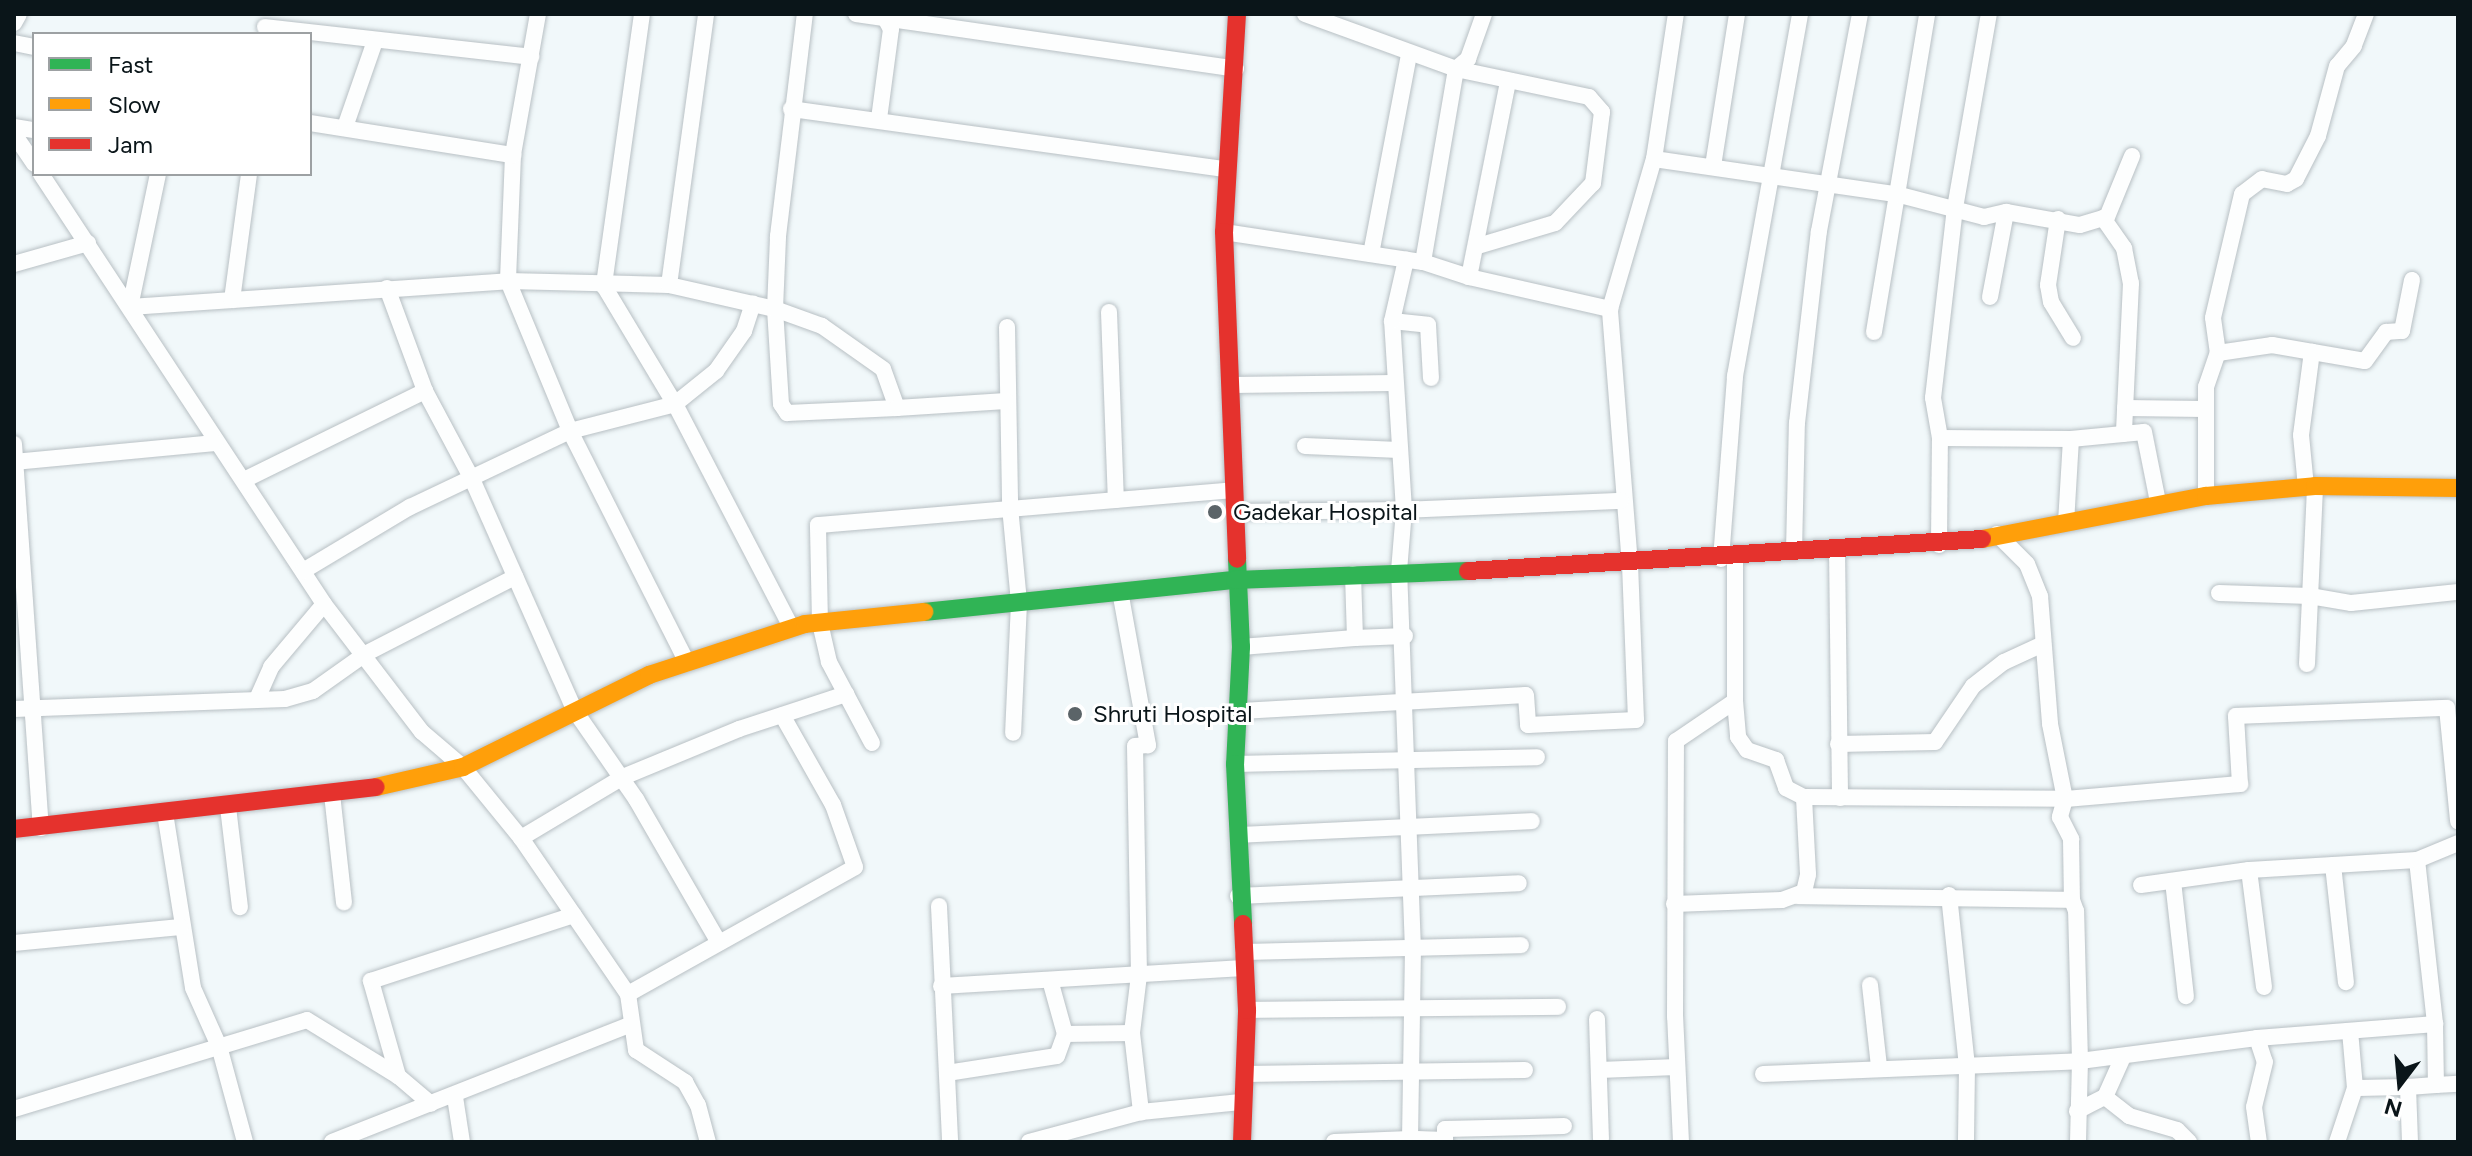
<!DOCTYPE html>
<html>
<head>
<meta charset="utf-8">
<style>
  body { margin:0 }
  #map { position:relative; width:2472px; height:1156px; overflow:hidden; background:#f1f8fa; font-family:Figtree,sans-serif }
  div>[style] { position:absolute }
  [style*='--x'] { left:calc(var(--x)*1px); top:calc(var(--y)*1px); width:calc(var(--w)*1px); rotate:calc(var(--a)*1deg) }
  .roads { filter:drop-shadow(0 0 2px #b8c0c4) drop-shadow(0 0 2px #b8c0c4) }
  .street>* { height:16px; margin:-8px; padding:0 8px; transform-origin:8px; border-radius:8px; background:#fdfefe }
  .fast>* { height:18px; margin:-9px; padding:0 9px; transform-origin:9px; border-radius:9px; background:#30b455 }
  .slow>* { height:18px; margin:-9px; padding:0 9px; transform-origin:9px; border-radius:9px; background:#ff9f0a }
  .jam>* { height:18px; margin:-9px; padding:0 9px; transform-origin:9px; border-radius:9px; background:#e5322d }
  .dots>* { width:22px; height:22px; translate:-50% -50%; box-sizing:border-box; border:4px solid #fff; border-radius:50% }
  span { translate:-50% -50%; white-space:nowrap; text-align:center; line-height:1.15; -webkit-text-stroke:6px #fff; paint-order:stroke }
  .poi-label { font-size:24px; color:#0a1519 }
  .left { translate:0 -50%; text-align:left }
  .frame { position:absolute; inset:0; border:16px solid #0a1519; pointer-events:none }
  .legend { position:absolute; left:32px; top:32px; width:280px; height:144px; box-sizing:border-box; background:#fff; border:2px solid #9da1a3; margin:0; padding:10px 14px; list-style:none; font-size:24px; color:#0a1519 }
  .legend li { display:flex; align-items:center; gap:16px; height:40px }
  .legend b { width:40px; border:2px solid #9da1a3 }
  .north { position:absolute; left:2360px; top:1044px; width:80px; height:80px; -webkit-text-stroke:6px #fff; paint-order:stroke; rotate:196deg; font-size:22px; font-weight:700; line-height:32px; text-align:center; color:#0a1519 }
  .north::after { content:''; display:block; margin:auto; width:28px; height:36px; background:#0a1519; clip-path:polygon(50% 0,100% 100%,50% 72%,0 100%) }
</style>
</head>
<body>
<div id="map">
  <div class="roads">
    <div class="street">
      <i style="--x:538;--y:14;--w:143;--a:100.1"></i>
      <i style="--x:513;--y:155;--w:126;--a:92.3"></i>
      <i style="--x:508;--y:281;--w:162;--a:67.5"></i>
      <i style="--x:570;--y:431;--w:260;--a:63.2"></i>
      <i style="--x:642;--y:14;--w:275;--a:98"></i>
      <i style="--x:604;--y:286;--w:138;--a:59"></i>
      <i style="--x:675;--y:404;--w:251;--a:62.5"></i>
      <i style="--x:856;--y:14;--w:384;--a:8.2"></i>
      <i style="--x:1305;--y:14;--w:161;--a:20"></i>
      <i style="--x:1456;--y:69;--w:136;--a:11.9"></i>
      <i style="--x:1589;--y:97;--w:20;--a:49"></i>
      <i style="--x:1602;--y:112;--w:72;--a:97.2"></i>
      <i style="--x:1593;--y:183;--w:55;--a:133.5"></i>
      <i style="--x:1555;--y:223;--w:80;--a:163.4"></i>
      <i style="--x:2366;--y:14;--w:34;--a:111"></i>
      <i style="--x:2354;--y:46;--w:26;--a:130"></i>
      <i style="--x:2337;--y:66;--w:73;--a:105.2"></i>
      <i style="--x:2318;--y:136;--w:48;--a:117.1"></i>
      <i style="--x:2296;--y:179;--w:10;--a:151"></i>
      <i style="--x:2287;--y:184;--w:25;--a:-169"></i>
      <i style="--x:2262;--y:179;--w:25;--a:143"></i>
      <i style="--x:2242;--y:194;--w:127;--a:103.2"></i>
      <i style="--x:2213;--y:318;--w:35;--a:82"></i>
      <i style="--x:2218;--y:353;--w:55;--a:-8.4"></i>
      <i style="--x:2272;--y:345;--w:94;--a:9.8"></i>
      <i style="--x:2365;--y:361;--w:36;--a:-54"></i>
      <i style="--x:2386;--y:332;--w:16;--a:-4"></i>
      <i style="--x:2402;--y:331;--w:52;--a:-78.9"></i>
      <i style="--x:14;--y:23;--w:10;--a:-61"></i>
      <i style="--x:265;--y:27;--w:268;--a:6.4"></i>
      <i style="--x:14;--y:43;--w:20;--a:11"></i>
      <i style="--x:791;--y:109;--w:439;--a:7.9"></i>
      <i style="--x:879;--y:119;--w:91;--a:-82.4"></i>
      <i style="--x:891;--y:29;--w:10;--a:-119"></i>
      <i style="--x:310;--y:123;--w:206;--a:9"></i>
      <i style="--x:14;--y:127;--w:20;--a:9"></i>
      <i style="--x:345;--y:127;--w:91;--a:-70.8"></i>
      <i style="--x:14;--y:134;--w:36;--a:56"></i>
      <i style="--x:1654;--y:159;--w:147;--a:-81.4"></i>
      <i style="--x:1713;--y:166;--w:154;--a:-81"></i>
      <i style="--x:41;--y:174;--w:515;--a:56.65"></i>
      <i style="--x:324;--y:604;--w:161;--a:52.6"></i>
      <i style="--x:422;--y:732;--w:54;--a:40.5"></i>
      <i style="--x:463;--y:767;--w:92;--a:50.8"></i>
      <i style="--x:521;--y:838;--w:189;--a:55.6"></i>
      <i style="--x:628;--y:994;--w:57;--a:81.9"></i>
      <i style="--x:636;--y:1050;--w:59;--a:33.1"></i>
      <i style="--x:685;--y:1082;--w:26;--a:61"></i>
      <i style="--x:698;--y:1105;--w:38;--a:75"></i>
      <i style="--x:158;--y:174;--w:136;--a:101.9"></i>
      <i style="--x:130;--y:307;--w:379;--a:-3.9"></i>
      <i style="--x:508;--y:281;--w:161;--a:1.4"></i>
      <i style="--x:669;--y:285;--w:109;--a:12.8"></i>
      <i style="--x:775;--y:309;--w:95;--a:86.4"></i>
      <i style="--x:781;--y:404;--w:11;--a:56"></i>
      <i style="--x:787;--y:413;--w:110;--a:-2.6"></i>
      <i style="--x:897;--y:408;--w:41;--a:-109.7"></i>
      <i style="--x:883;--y:369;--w:75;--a:-144.8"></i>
      <i style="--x:822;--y:326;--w:50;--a:-160.1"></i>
      <i style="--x:775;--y:309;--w:73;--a:-87.6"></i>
      <i style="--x:778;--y:236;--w:224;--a:-83.1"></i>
      <i style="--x:2103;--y:218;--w:37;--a:55"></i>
      <i style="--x:2124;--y:248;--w:36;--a:79"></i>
      <i style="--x:2131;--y:283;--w:151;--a:92.7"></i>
      <i style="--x:2058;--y:219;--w:67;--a:98.6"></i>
      <i style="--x:2048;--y:285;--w:17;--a:80"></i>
      <i style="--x:2051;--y:302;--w:42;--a:58.6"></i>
      <i style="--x:1224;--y:232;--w:201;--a:8.6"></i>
      <i style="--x:1423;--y:262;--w:48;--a:18.1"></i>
      <i style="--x:1469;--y:277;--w:200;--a:-78.7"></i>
      <i style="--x:1371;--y:254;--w:203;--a:-79.2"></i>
      <i style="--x:1423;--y:262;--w:196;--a:-80.3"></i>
      <i style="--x:1456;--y:69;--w:16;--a:-40"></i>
      <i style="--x:1468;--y:59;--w:48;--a:-70.4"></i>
      <i style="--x:14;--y:264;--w:77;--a:-15.8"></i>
      <i style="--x:1469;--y:277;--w:145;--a:12.8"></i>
      <i style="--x:669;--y:285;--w:274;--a:-82.2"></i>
      <i style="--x:387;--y:288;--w:110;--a:69.7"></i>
      <i style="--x:425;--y:391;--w:100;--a:61.9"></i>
      <i style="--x:472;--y:479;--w:254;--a:66.1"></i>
      <i style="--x:575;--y:711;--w:107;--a:55.3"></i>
      <i style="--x:636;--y:799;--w:166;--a:60"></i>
      <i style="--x:1990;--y:297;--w:86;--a:-79.3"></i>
      <i style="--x:2006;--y:212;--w:75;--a:10"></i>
      <i style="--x:2080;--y:225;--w:28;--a:-17"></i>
      <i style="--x:2107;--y:217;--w:66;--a:-67.7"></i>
      <i style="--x:232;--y:300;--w:127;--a:-82.3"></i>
      <i style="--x:1109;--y:312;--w:188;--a:87.9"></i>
      <i style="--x:1392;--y:321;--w:36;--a:6"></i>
      <i style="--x:1428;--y:325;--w:53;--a:86.8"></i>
      <i style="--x:1007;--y:327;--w:180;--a:89"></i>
      <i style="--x:1010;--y:507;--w:96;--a:84.6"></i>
      <i style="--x:1019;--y:603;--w:130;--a:92.6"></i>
      <i style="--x:1874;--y:332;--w:322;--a:-80.5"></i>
      <i style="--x:1232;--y:385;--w:162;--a:-0.7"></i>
      <i style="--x:897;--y:408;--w:109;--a:-3.7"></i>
      <i style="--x:2125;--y:408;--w:79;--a:0.7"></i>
      <i style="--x:1940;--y:438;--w:41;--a:-99.9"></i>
      <i style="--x:1933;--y:398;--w:191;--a:-83.4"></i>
      <i style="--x:1955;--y:208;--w:197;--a:-80.1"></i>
      <i style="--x:14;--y:444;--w:385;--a:86"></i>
      <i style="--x:1305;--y:446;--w:94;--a:2.4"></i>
      <i style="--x:14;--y:462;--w:202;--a:-5.4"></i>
      <i style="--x:244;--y:480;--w:202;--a:-26.2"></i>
      <i style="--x:2306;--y:487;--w:52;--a:-95.5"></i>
      <i style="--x:2301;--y:435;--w:84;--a:-82.5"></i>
      <i style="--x:2206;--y:496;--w:109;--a:-90"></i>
      <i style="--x:2206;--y:387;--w:36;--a:-71"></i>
      <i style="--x:1236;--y:512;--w:168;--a:-0.7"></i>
      <i style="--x:1404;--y:510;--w:189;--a:-93.6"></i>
      <i style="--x:1392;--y:321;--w:63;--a:-77.1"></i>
      <i style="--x:2066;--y:523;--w:84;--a:-86.6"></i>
      <i style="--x:1997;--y:534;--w:42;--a:45"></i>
      <i style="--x:2027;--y:564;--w:35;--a:68"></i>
      <i style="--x:2040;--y:596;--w:128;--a:85.5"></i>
      <i style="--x:2050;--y:724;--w:76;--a:78.7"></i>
      <i style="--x:2065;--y:799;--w:176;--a:-4.9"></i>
      <i style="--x:2240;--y:784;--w:68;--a:-93.4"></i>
      <i style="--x:2236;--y:716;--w:211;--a:-2.2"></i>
      <i style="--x:2447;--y:708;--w:114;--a:84.4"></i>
      <i style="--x:1939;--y:545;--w:107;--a:-89.5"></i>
      <i style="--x:1940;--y:438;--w:131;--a:0.4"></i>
      <i style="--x:2071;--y:439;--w:73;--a:-5.5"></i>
      <i style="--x:2144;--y:432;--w:71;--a:78.7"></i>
      <i style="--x:1837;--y:549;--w:249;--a:89.3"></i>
      <i style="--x:1794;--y:551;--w:128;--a:-88.7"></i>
      <i style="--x:1797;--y:423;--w:193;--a:-83.5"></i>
      <i style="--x:1819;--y:231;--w:221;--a:-79.3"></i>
      <i style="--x:1721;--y:559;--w:184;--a:-85.6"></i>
      <i style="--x:1735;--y:376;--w:368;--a:-79.8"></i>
      <i style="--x:303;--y:571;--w:125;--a:-30.9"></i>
      <i style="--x:410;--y:507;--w:177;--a:-25.4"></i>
      <i style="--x:570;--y:431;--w:108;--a:-14.4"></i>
      <i style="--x:675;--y:404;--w:53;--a:-38.8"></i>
      <i style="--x:716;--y:371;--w:49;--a:-55"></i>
      <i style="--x:744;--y:331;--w:29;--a:-72"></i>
      <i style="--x:1120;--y:591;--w:157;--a:79.7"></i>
      <i style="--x:1148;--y:745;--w:13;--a:176"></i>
      <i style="--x:1135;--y:746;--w:229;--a:89"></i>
      <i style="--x:1139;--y:975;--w:58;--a:96.9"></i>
      <i style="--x:1132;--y:1033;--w:80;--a:83.5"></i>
      <i style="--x:2219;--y:593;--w:91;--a:1.9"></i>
      <i style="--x:2310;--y:596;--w:42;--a:9.7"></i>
      <i style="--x:2351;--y:603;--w:108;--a:-5.9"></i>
      <i style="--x:1355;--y:638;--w:50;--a:-2.3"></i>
      <i style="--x:1241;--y:647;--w:114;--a:-4.5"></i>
      <i style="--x:1355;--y:638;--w:64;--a:-91.8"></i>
      <i style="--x:2307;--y:664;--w:178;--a:-87.4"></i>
      <i style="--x:257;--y:699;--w:35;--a:-66"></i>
      <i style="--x:271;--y:667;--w:82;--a:-49.9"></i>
      <i style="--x:1735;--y:701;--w:36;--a:85"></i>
      <i style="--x:1738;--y:737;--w:16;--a:55"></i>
      <i style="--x:1747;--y:750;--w:31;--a:19"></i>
      <i style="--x:1776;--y:760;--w:30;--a:70"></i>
      <i style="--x:1786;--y:788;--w:20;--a:27"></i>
      <i style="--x:14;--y:709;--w:271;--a:-2.1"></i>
      <i style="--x:285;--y:699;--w:29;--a:-16"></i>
      <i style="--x:313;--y:691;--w:64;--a:-35.4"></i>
      <i style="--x:365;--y:654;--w:169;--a:-27.2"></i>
      <i style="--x:1241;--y:711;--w:285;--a:-3.2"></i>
      <i style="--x:1526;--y:695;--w:30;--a:86"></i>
      <i style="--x:1528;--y:725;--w:108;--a:-2.7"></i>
      <i style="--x:1636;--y:720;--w:155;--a:-92.2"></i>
      <i style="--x:1630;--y:565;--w:257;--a:-94.5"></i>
      <i style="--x:1610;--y:309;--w:156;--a:-73.7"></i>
      <i style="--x:1654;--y:159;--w:249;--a:8.3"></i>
      <i style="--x:1900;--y:195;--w:87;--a:14.7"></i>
      <i style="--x:1984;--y:217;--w:23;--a:-13"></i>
      <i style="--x:872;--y:743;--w:92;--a:-118"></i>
      <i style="--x:829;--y:662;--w:40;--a:-103"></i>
      <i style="--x:820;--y:623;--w:98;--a:-91.2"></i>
      <i style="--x:818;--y:525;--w:418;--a:-4.8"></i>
      <i style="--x:1838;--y:744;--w:97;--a:-1.2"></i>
      <i style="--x:1935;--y:742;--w:68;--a:-55.8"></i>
      <i style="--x:1973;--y:686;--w:39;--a:-38"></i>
      <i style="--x:2004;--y:662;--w:43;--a:-24.8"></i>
      <i style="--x:1235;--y:764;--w:302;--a:-1.3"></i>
      <i style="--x:332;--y:794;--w:109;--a:83.7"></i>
      <i style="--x:228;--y:807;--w:101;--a:83.2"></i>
      <i style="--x:165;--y:813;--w:177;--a:80.9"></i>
      <i style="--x:193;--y:988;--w:64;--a:65.9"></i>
      <i style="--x:219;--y:1046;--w:99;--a:74.8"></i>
      <i style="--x:1238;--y:835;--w:294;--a:-2.7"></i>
      <i style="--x:521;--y:838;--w:119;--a:-30.9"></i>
      <i style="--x:623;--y:777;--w:126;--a:-22.5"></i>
      <i style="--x:739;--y:729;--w:113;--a:-18.1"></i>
      <i style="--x:2417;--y:860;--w:165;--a:83.7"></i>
      <i style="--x:2435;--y:1024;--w:61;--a:89.1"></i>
      <i style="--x:2436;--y:1085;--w:22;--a:-3"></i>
      <i style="--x:2333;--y:865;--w:118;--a:83.7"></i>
      <i style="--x:2249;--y:870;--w:118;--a:82.7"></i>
      <i style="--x:2173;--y:881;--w:116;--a:83.6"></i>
      <i style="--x:2141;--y:885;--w:109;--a:-7.9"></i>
      <i style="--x:2249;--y:870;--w:168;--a:-3.4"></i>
      <i style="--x:2417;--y:860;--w:44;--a:-22.5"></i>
      <i style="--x:1949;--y:895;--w:173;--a:84"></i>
      <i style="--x:1967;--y:1067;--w:75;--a:90.8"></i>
      <i style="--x:1238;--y:896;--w:281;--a:-2.6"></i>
      <i style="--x:1674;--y:904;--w:108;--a:-2.1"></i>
      <i style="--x:1782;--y:900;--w:23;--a:-20"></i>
      <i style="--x:1804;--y:892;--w:18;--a:-77"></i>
      <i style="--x:1808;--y:874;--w:77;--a:-93"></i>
      <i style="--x:1804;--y:797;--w:261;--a:0.4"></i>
      <i style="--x:2065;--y:799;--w:19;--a:106"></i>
      <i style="--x:2060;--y:817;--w:25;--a:63"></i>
      <i style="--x:2071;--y:839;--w:61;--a:89.1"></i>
      <i style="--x:939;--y:906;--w:236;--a:87.3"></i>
      <i style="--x:14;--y:943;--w:167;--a:-5.5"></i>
      <i style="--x:1243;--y:952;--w:278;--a:-1.4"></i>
      <i style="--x:1050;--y:980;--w:56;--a:74.5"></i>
      <i style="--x:1065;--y:1034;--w:67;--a:-0.9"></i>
      <i style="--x:1870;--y:985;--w:82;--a:83.7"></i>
      <i style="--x:941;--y:986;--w:303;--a:-3.4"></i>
      <i style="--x:628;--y:994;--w:260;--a:-29.2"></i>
      <i style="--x:855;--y:867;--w:66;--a:-109.5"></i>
      <i style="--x:833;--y:805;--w:103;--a:-119.5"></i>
      <i style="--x:1247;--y:1010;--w:311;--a:-0.6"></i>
      <i style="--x:1597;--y:1019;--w:120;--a:88.1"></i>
      <i style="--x:2257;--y:1038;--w:25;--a:72"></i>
      <i style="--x:2265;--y:1062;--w:46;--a:103.7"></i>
      <i style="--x:2254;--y:1107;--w:35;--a:82"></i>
      <i style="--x:1599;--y:1070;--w:78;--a:-2.2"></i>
      <i style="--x:947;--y:1073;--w:111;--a:-8.8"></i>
      <i style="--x:1057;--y:1056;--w:23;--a:-70"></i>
      <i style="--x:1244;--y:1074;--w:281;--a:-0.8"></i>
      <i style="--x:1763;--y:1074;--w:317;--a:-2.3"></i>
      <i style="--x:2080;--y:1061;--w:150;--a:-91.5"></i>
      <i style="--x:2076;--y:911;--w:12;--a:-110"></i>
      <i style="--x:2072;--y:900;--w:274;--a:-179.2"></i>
      <i style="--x:398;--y:1076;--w:99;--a:-105.9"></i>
      <i style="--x:371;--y:981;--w:213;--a:-18"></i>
      <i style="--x:2355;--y:1088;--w:53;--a:-1.1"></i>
      <i style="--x:455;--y:1097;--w:46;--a:81.2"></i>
      <i style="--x:2105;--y:1097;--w:31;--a:38"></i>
      <i style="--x:2129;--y:1116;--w:50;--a:16.3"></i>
      <i style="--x:2177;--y:1130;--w:17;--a:45"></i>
      <i style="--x:14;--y:1109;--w:306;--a:-16.9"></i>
      <i style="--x:307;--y:1020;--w:107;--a:31.6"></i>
      <i style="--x:398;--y:1076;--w:43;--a:40.3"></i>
      <i style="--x:2077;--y:1111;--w:31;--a:-27"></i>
      <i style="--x:2105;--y:1097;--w:42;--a:-65.9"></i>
      <i style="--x:1445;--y:1140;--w:35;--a:-178"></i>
      <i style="--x:1410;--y:1139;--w:189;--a:-89.1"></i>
      <i style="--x:1413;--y:950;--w:379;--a:-92.1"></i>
      <i style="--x:1399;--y:571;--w:61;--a:-85.3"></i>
      <i style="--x:1404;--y:510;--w:217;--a:-2.4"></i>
      <i style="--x:332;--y:1142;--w:319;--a:-21.5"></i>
      <i style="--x:1029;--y:1142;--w:116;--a:-15"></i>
      <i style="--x:1141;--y:1112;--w:100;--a:-5.7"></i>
      <i style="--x:1334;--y:1142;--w:76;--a:-2.3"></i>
      <i style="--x:1445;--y:1142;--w:13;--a:-90"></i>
      <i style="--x:1445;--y:1129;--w:119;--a:-1.4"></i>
      <i style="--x:1681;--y:1142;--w:125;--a:-92.7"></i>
      <i style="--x:1675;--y:1017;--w:276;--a:-89.8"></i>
      <i style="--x:1676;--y:741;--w:71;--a:-34.1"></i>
      <i style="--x:1735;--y:701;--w:144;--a:-90"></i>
      <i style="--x:2078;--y:1142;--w:81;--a:-88.6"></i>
      <i style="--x:2080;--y:1061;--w:178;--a:-7.4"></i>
      <i style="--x:2257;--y:1038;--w:179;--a:-4.5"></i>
      <i style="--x:2337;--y:1142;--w:57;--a:-71.6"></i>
      <i style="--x:2355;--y:1088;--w:57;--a:-95"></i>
      <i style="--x:2410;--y:1142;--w:55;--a:-92.1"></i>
      <i style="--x:2408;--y:1087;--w:28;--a:-4"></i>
    </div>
    <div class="fast">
      <i style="--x:1237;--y:559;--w:88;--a:87.4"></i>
      <i style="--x:1241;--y:647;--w:117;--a:92.9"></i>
      <i style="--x:1235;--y:764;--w:160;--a:87.1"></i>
      <i style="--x:924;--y:612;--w:313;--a:-5.9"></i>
      <i style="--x:1235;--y:580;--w:233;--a:-2.2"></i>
    </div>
    <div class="slow">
      <i style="--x:1982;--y:539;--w:228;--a:-10.9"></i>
      <i style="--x:2206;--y:496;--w:109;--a:-5.2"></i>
      <i style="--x:2315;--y:486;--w:143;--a:0.8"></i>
      <i style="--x:376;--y:787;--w:89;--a:-12.9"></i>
      <i style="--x:463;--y:767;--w:208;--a:-26.3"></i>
      <i style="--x:649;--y:675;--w:164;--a:-18.1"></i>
      <i style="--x:805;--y:624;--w:120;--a:-5.8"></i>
    </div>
    <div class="jam">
      <i style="--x:1237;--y:14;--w:218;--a:93.4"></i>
      <i style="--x:1224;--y:232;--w:327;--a:87.7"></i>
      <i style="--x:1468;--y:571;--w:515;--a:-3.56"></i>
      <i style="--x:14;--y:829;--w:364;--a:-6.6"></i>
      <i style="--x:1242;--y:1142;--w:132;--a:-87.8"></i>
      <i style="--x:1247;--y:1010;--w:86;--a:-92.7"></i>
    </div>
  </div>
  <div class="dots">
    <i style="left:1215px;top:512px;background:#5b6468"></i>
    <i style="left:1075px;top:714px;background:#5b6468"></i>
  </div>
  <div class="poi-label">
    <span class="left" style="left:1233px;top:512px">Gadekar Hospital</span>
    <span class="left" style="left:1093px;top:714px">Shruti Hospital</span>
  </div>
  <div class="frame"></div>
  <ul class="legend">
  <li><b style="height:10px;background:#30b455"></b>Fast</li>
  <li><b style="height:10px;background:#ff9f0a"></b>Slow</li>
  <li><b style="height:10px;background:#e5322d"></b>Jam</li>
  </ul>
  <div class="north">N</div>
</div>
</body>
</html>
